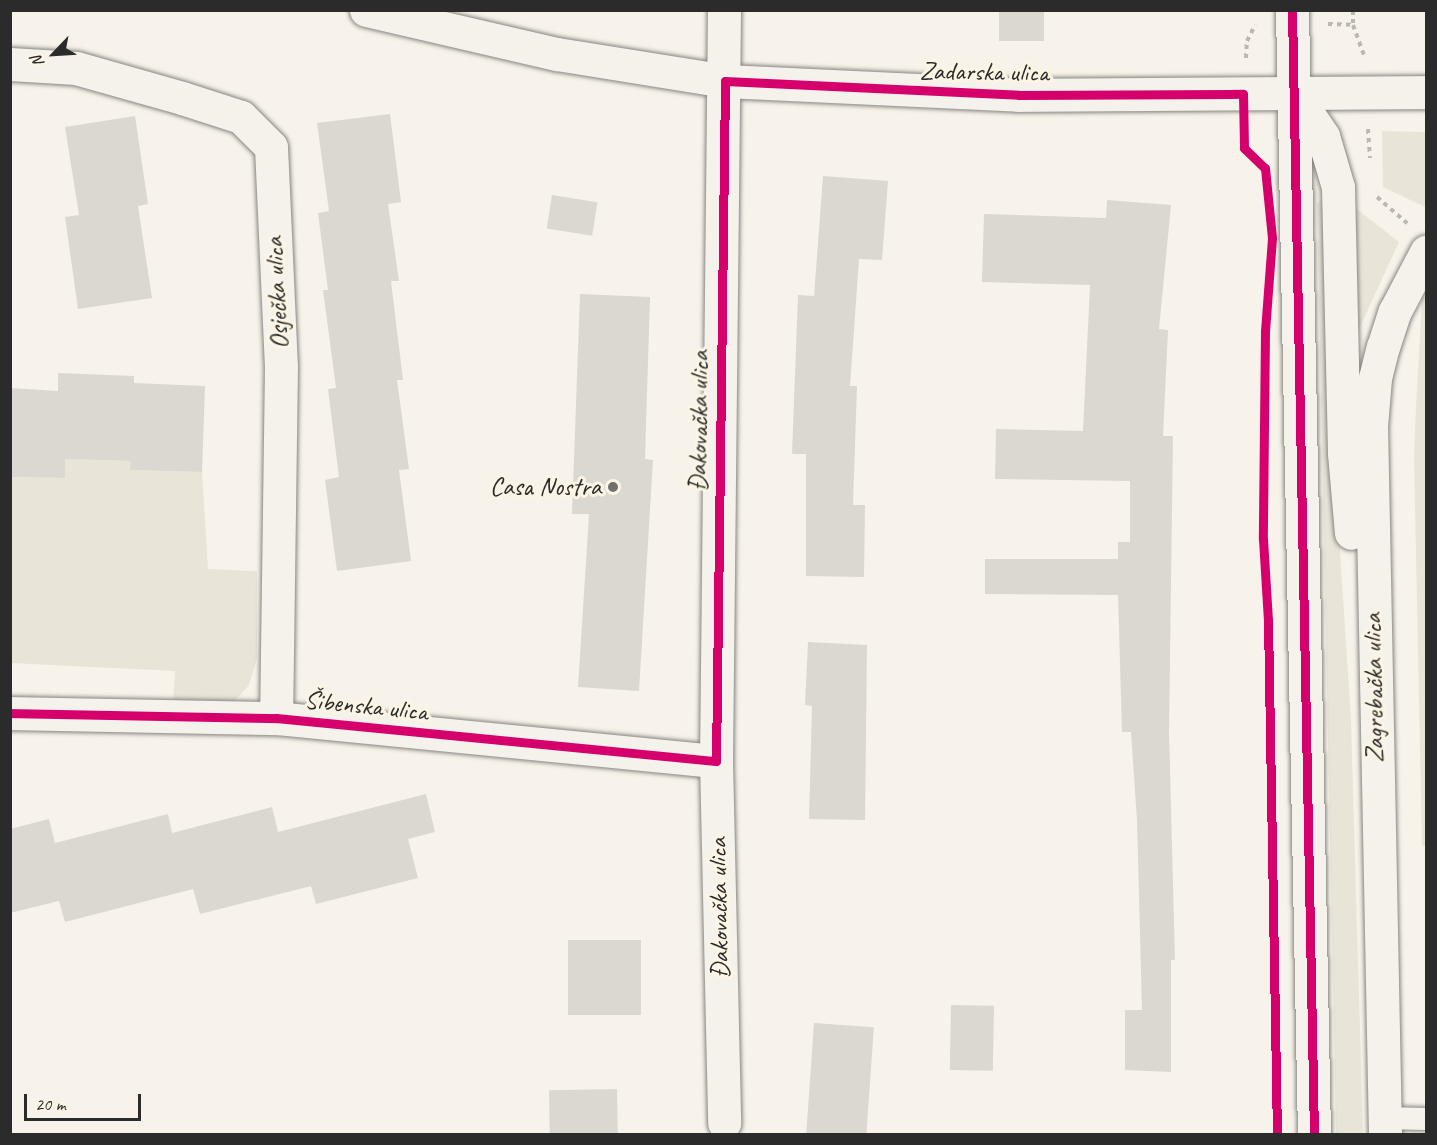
<!DOCTYPE html>
<html>
<head>
<meta charset="utf-8">
<style>
  body { margin:0 }
  #map { position:relative; width:1437px; height:1145px; overflow:hidden; background:#f7f3ea; font-family:Caveat,sans-serif }
  div>[style] { position:absolute }
  [style*='--x'] { left:calc(var(--x)*1px); top:calc(var(--y)*1px); width:calc(var(--w)*1px); rotate:calc(var(--a)*1deg) }
  .built>* { inset:0; background:#e9e4d9 }
  .green>* { inset:0; background:#e9e4d8 }
  .building>* { inset:0; background:#dad8d1; transform-origin:0 0 }
  .path>* { height:4px; margin-top:-2px; transform-origin:0; background:repeating-linear-gradient(90deg,#bbb8b4 0 4.5px,transparent 0 9px) }
  .roads { filter:drop-shadow(0 0 2px #878581) drop-shadow(0 0 2px #878581) }
  .lane>* { height:22px; margin:-11px; padding:0 11px; transform-origin:11px; border-radius:11px; background:#f5f2ec }
  .street>* { height:33px; margin:-16.5px; padding:0 16.5px; transform-origin:16.5px; border-radius:16.5px; background:#f5f2ec }
  .secondary>* { height:33px; margin:-16.5px; padding:0 16.5px; transform-origin:16.5px; border-radius:16.5px; background:#f5f2ec }
  .cycleway>* { height:9px; margin:-4.5px; padding:0 4.5px; transform-origin:4.5px; border-radius:4.5px; background:#d6006c }
  .dots>* { width:16px; height:16px; translate:-50% -50%; box-sizing:border-box; border:3px solid #fcf5e5; border-radius:50% }
  span { translate:-50% -50%; white-space:nowrap; text-align:center; line-height:1.15; -webkit-text-stroke:6px #fcf5e5; paint-order:stroke }
  .street-label { font-size:26px; color:#2b2b2b }
  .poi-label { font-size:26px; color:#2b2b2b }
  .right { translate:-100% -50%; text-align:right }
  .frame { position:absolute; inset:0; border:12px solid #2b2b2b; pointer-events:none }
  .north { position:absolute; left:24px; top:24px; width:60px; height:60px; -webkit-text-stroke:4px #fcf5e5; paint-order:stroke; rotate:245deg; font-size:16px; font-weight:700; line-height:24px; text-align:center; color:#2b2b2b }
  .north::after { content:''; display:block; margin:auto; width:21px; height:27px; background:#2b2b2b; clip-path:polygon(50% 0,100% 100%,50% 72%,0 100%) }
  .scale { position:absolute; left:24px; top:1094px; width:117px; height:27px; box-sizing:border-box; border:3px solid #2b2b2b; border-top:0; padding-left:8px; font-size:18px; line-height:21px; white-space:nowrap; color:#2b2b2b; -webkit-text-stroke:4px #fcf5e5; paint-order:stroke }
</style>
</head>
<body>
<div id="map">
  <div class="built">
    <i style="clip-path:polygon(1426px 225px,1426px 761px,1416px 408px)"></i>
  </div>
  <div class="green">
    <i style="clip-path:polygon(1382px 131px,1426px 132px,1425px 207px,1383px 187px)"></i>
    <i style="clip-path:polygon(1325px 197px,1336px 490px,1351px 720px,1363px 1134px,1336px 1134px,1317px 204px)"></i>
    <i style="clip-path:polygon(1353px 206px,1399px 242px,1359px 329px,1353px 329px)"></i>
    <i style="clip-path:polygon(1426px 352px,1426px 846px,1422px 846px,1414px 457px,1416px 408px)"></i>
    <i style="clip-path:polygon(65px 459px,131px 461px,131px 470px,202px 472px,208px 569px,257px 571px,257px 658px,249px 685px,233px 703px,173px 704px,175px 671px,11px 663px,10px 477px,65px 478px)"></i>
  </div>
  <div class="building">
    <i style="left:999px;top:10px;width:45px;height:31px"></i>
    <i style="clip-path:polygon(390px 114px,401px 202px,388px 204px,399px 281px,391px 281px,403px 380px,397px 380px,409px 469px,399px 470px,411px 561px,337px 571px,325px 480px,339px 477px,328px 389px,336px 388px,323px 290px,328px 290px,318px 213px,329px 211px,317px 123px)"></i>
    <i style="clip-path:polygon(135px 116px,148px 204px,138px 206px,152px 298px,78px 309px,65px 217px,79px 215px,65px 127px)"></i>
    <i style="clip-path:polygon(823px 176px,888px 181px,882px 260px,859px 259px,850px 386px,857px 386px,853px 505px,865px 505px,864px 577px,806px 576px,806px 454px,792px 454px,798px 295px,814px 296px)"></i>
    <i style="left:552px;top:195px;width:46px;height:34px;rotate:9deg"></i>
    <i style="clip-path:polygon(1107px 200px,1171px 205px,1159px 329px,1168px 330px,1163px 436px,1173px 436px,1169px 731px,1175px 960px,1171px 960px,1171px 1072px,1125px 1070px,1125px 1010px,1142px 1010px,1137px 820px,1131px 732px,1122px 732px,1118px 595px,985px 594px,985px 559px,1118px 559px,1118px 542px,1130px 542px,1130px 481px,995px 479px,996px 429px,1083px 431px,1090px 285px,982px 282px,984px 214px,1106px 218px)"></i>
    <i style="clip-path:polygon(580px 294px,650px 297px,645px 459px,653px 460px,639px 691px,578px 687px,589px 514px,572px 514px)"></i>
    <i style="clip-path:polygon(58px 373px,134px 376px,134px 383px,205px 386px,202px 472px,130px 470px,131px 461px,65px 459px,65px 478px,10px 477px,10px 388px,58px 391px)"></i>
    <i style="clip-path:polygon(808px 642px,867px 645px,865px 820px,809px 819px,812px 706px,805px 705px)"></i>
    <i style="clip-path:polygon(426px 794px,435px 832px,408px 839px,418px 878px,316px 904px,311px 886px,200px 914px,193px 889px,65px 922px,59px 901px,10px 913px,10px 829px,49px 819px,55px 843px,168px 814px,172px 833px,272px 807px,278px 832px)"></i>
    <i style="left:641px;top:940px;width:75px;height:73px;rotate:90deg"></i>
    <i style="left:951px;top:1005px;width:43px;height:65px;rotate:1deg"></i>
    <i style="left:814px;top:1023px;width:60px;height:111px;rotate:4deg"></i>
    <i style="left:617px;top:1089px;width:45px;height:68px;rotate:89deg"></i>
  </div>
  <div class="path">
    <i style="--x:1353;--y:10;--w:15;--a:90"></i>
    <i style="--x:1328;--y:24;--w:25;--a:2"></i>
    <i style="--x:1353;--y:25;--w:33;--a:70"></i>
    <i style="--x:1246;--y:58;--w:17;--a:-87"></i>
    <i style="--x:1247;--y:41;--w:18;--a:-63"></i>
    <i style="--x:1244;--y:128;--w:20;--a:90"></i>
    <i style="--x:1244;--y:148;--w:18;--a:43"></i>
    <i style="--x:1368;--y:129;--w:29;--a:86"></i>
    <i style="--x:1377;--y:197;--w:40;--a:41"></i>
  </div>
  <div class="roads">
    <div class="lane">
      <i style="--x:1384;--y:1118;--w:42;--a:1.4"></i>
    </div>
    <div class="street">
      <i style="--x:366;--y:10;--w:196;--a:13"></i>
      <i style="--x:557;--y:54;--w:170;--a:9.1"></i>
      <i style="--x:725;--y:81;--w:294;--a:2.7"></i>
      <i style="--x:1019;--y:95;--w:407;--a:-0.4"></i>
      <i style="--x:724;--y:10;--w:751;--a:90.61"></i>
      <i style="--x:716;--y:761;--w:362;--a:88.7"></i>
      <i style="--x:10;--y:64;--w:66;--a:3.5"></i>
      <i style="--x:76;--y:68;--w:110;--a:15.8"></i>
      <i style="--x:182;--y:98;--w:62;--a:17.9"></i>
      <i style="--x:241;--y:117;--w:42;--a:45"></i>
      <i style="--x:271;--y:147;--w:219;--a:87.4"></i>
      <i style="--x:281;--y:366;--w:352;--a:90.8"></i>
      <i style="--x:10;--y:713;--w:266;--a:1.1"></i>
      <i style="--x:276;--y:718;--w:442;--a:5.6"></i>
    </div>
    <div class="secondary">
      <i style="--x:1292;--y:10;--w:1124;--a:88.88"></i>
      <i style="--x:1294;--y:93;--w:52;--a:56"></i>
      <i style="--x:1323;--y:136;--w:53;--a:73.6"></i>
      <i style="--x:1338;--y:187;--w:266;--a:88.7"></i>
      <i style="--x:1344;--y:453;--w:80;--a:85"></i>
      <i style="--x:1385;--y:1134;--w:708;--a:-91.13"></i>
      <i style="--x:1371;--y:426;--w:48;--a:-85.2"></i>
      <i style="--x:1375;--y:378;--w:32;--a:-76"></i>
      <i style="--x:1383;--y:347;--w:38;--a:-72"></i>
      <i style="--x:1395;--y:311;--w:67;--a:-62.3"></i>
    </div>
  </div>
  <div class="cycleway">
    <i style="--x:1292;--y:10;--w:1124;--a:88.88"></i>
    <i style="--x:10;--y:713;--w:266;--a:1.1"></i>
    <i style="--x:276;--y:718;--w:442;--a:5.6"></i>
    <i style="--x:716;--y:761;--w:680;--a:-89.24"></i>
    <i style="--x:725;--y:81;--w:294;--a:2.7"></i>
    <i style="--x:1019;--y:95;--w:224;--a:-0.3"></i>
    <i style="--x:1243;--y:94;--w:54;--a:88.9"></i>
    <i style="--x:1244;--y:148;--w:29;--a:44"></i>
    <i style="--x:1265;--y:168;--w:70;--a:84.3"></i>
    <i style="--x:1272;--y:238;--w:93;--a:94.3"></i>
    <i style="--x:1265;--y:331;--w:208;--a:90.6"></i>
    <i style="--x:1263;--y:539;--w:81;--a:86.5"></i>
    <i style="--x:1268;--y:620;--w:514;--a:89"></i>
  </div>
  <div class="dots">
    <i style="left:613px;top:487px;background:#72716e"></i>
  </div>
  <div class="street-label">
    <span style="left:984px;top:72px;rotate:1deg">Zadarska ulica</span>
    <span style="left:277px;top:293px;rotate:-93deg">Osječka ulica</span>
    <span style="left:699px;top:421px;rotate:-89deg">Đakovačka ulica</span>
    <span style="left:1374px;top:688px;rotate:-91deg">Zagrebačka ulica</span>
    <span style="left:366px;top:706px;rotate:6deg">Šibenska ulica</span>
    <span style="left:719px;top:908px;rotate:-91deg">Đakovačka ulica</span>
  </div>
  <div class="poi-label">
    <span class="right" style="left:601px;top:487px">Casa Nostra</span>
  </div>
  <div class="frame"></div>
  <div class="north">N</div>
  <div class="scale">20 m</div>
</div>
</body>
</html>
